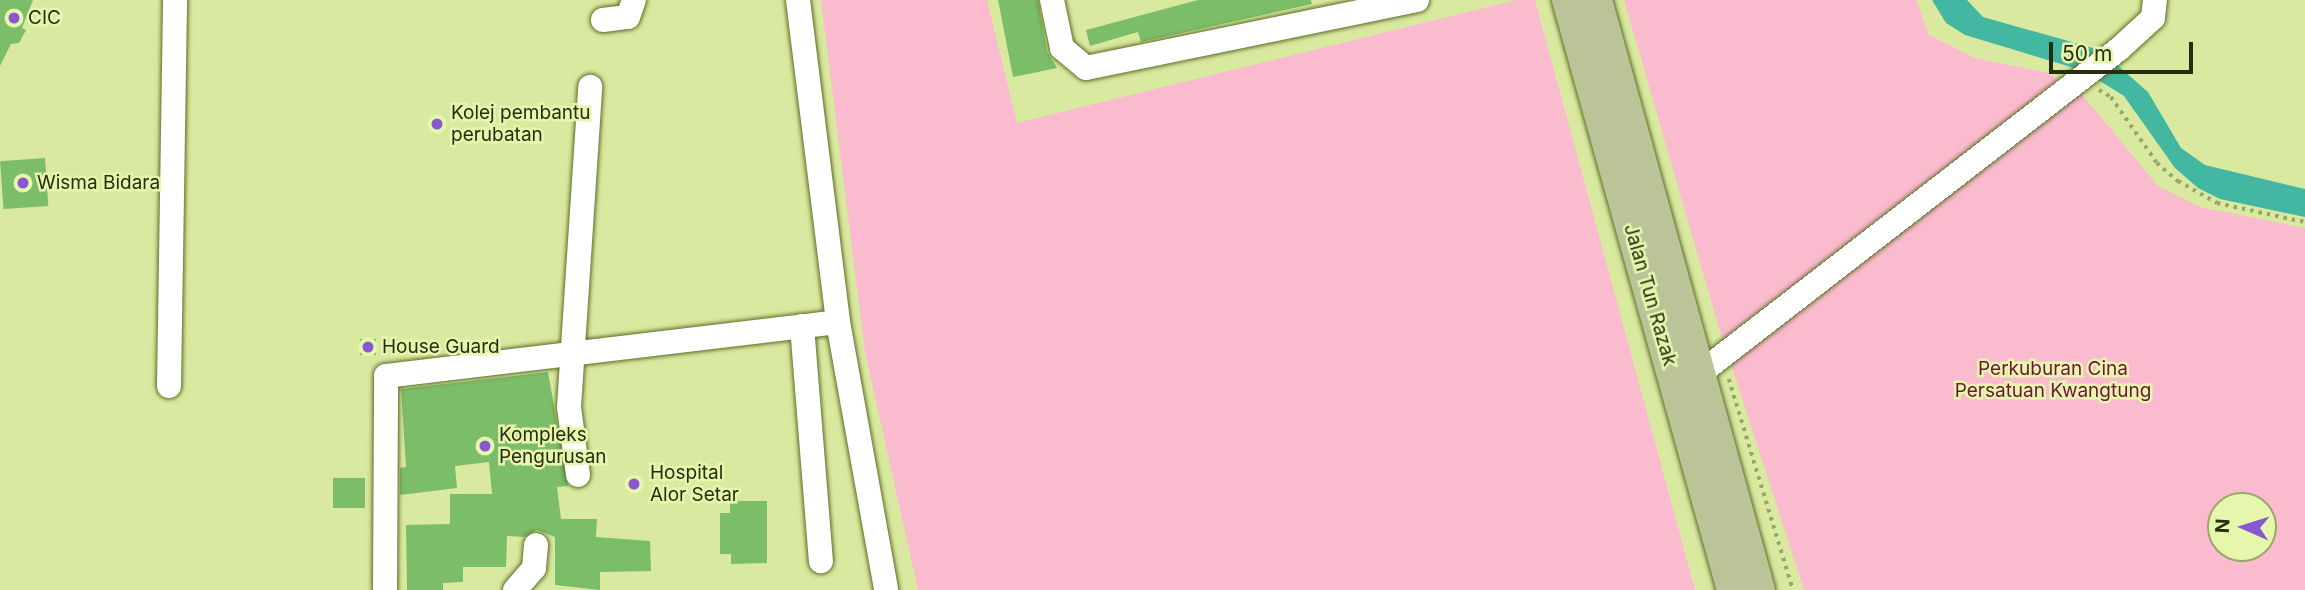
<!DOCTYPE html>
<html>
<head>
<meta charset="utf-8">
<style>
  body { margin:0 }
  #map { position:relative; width:2305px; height:590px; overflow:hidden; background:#d9eaa0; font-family:Inter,sans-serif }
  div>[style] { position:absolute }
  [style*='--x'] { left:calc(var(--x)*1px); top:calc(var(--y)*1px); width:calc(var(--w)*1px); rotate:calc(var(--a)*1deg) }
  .green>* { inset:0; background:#fbbbce }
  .water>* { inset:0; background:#44b7a2 }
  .building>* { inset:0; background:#7bbd68; transform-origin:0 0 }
  .path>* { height:3.5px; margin-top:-1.75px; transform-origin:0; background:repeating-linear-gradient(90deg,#98a56b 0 3.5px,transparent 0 8.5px) }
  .roads { filter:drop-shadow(0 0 2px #5f6c25) drop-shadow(0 0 2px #5f6c25) }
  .minor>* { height:24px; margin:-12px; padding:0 12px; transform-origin:12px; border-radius:12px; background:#fff }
  .major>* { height:30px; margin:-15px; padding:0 15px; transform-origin:15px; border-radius:15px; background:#bac498 }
  .dots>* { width:19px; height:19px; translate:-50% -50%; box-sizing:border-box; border:4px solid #e6f7ad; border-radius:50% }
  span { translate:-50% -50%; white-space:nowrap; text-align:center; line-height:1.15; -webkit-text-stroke:5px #e6f7ad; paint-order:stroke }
  .poi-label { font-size:19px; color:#272d0f }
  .left { translate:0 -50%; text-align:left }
  .street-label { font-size:19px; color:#272d0f }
  .park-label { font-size:19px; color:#70123d }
  .north { position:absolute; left:2207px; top:492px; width:70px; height:70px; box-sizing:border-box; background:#e6f7ad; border:2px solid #9aa66e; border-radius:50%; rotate:273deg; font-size:19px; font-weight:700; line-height:28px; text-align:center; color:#272d0f }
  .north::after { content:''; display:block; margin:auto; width:24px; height:32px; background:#8858d1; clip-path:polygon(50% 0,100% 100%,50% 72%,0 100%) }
  .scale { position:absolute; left:2049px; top:42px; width:144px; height:32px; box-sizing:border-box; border:4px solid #272d0f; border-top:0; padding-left:9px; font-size:21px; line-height:24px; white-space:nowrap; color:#272d0f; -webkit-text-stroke:5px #e6f7ad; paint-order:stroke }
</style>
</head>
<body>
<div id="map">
  <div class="green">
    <i style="clip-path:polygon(821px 0,987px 0,1017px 123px,1516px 0,1535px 0,1695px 590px,918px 590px,865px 352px)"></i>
    <i style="clip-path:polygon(1624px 0,1916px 0,1929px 35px,1975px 58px,2049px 73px,2062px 82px,1723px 342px)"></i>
    <i style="clip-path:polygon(evenodd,2080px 92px,2158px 186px,2200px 207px,2305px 228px,2305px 590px,1804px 590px,1731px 364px,2080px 92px,2221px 506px,2263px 506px,2263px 548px,2221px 548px,2221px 506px)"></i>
  </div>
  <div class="water">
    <i style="clip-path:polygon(1932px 0,1967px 0,1983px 17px,2100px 50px,2148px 92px,2181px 148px,2205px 165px,2305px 189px,2305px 217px,2220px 199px,2198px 188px,2175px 168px,2124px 96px,2084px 71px,1965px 35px,1946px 23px)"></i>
  </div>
  <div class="building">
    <i style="clip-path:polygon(0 0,33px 0,22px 28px,26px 30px,19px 43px,11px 44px,0 66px)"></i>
    <i style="clip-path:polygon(998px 0,1038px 0,1047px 51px,1057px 68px,1013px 77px)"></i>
    <i style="clip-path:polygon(1198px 0,1311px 0,1312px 4px,1141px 42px,1138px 32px,1090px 46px,1086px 30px)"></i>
    <i style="left:45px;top:158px;width:48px;height:45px;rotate:86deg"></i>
    <i style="left:360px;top:339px;width:16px;height:16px"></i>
    <i style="clip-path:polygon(548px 372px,568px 486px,557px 487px,561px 519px,597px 519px,596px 537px,650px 541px,651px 571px,600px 572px,600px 590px,555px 585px,555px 537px,537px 530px,524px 537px,507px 536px,506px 567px,463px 567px,463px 582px,443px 583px,443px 590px,407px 590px,406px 525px,450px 524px,450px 494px,492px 494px,489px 462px,455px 466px,457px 488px,400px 495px,400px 468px,406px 467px,401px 389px)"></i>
    <i style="left:333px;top:478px;width:32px;height:30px"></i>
    <i style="clip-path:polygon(730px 501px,767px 501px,767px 563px,731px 564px,731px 554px,720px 554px,720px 513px,730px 513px)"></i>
  </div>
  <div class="path">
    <i style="--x:2099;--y:90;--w:14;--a:30"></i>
    <i style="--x:2111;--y:97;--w:80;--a:55.1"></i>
    <i style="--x:2157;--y:163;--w:28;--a:41"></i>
    <i style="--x:2178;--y:181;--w:45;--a:29.4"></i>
    <i style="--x:2217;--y:203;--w:90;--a:12.2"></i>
    <i style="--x:1729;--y:379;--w:220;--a:73.1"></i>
  </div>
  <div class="roads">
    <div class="minor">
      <i style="--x:798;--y:0;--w:324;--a:82.9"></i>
      <i style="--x:838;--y:322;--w:272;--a:79.8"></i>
      <i style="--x:1052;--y:0;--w:49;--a:78.2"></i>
      <i style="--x:1062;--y:48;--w:31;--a:40"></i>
      <i style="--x:1086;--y:68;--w:338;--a:-11.6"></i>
      <i style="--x:603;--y:20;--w:25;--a:-7"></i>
      <i style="--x:628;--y:17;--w:18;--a:-71"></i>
      <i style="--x:802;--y:326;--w:236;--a:85.4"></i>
      <i style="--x:1699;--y:374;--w:531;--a:-37.73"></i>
      <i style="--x:2119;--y:49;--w:46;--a:-42.4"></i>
      <i style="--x:2153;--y:18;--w:18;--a:-84"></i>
      <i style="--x:169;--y:386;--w:386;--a:-89.1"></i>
      <i style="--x:578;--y:475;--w:69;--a:-97.5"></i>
      <i style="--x:569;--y:407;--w:321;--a:-86.2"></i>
      <i style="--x:385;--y:590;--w:214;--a:-89.7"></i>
      <i style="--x:386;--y:376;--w:455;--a:-6.8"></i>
      <i style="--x:515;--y:590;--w:29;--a:-49"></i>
      <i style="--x:534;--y:568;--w:23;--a:-85"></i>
    </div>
    <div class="major">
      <i style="--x:1567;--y:0;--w:613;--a:74.38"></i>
      <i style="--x:1597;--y:0;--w:612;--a:74.56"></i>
    </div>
  </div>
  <div class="dots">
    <i style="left:14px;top:18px;background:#8858d1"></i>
    <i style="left:437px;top:124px;background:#8858d1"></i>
    <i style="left:23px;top:183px;background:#8858d1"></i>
    <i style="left:368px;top:347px;background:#8858d1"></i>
    <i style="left:485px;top:446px;background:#8858d1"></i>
    <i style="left:634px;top:484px;background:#8858d1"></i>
  </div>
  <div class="poi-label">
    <span class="left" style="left:28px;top:18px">CIC</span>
    <span class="left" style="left:451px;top:124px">Kolej pembantu<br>perubatan</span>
    <span class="left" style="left:37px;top:183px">Wisma Bidara</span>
    <span class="left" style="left:382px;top:347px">House Guard</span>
    <span class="left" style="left:499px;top:446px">Kompleks<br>Pengurusan</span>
    <span class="left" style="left:650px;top:484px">Hospital<br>Alor Setar</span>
  </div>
  <div class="street-label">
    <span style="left:1650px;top:295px;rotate:74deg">Jalan Tun Razak</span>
  </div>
  <div class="park-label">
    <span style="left:2053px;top:380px">Perkuburan Cina<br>Persatuan Kwangtung</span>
  </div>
  <div class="north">N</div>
  <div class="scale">50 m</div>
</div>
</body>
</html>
